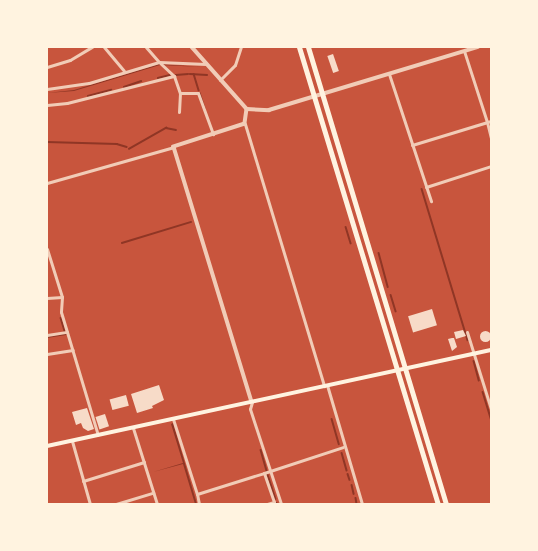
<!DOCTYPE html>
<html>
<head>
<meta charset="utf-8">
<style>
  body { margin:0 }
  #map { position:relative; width:538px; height:551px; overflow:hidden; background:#c8553d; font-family:Quicksand,sans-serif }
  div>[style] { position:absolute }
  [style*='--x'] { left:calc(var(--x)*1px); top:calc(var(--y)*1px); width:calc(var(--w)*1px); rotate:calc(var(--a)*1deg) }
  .water>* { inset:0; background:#8f3625 }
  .stream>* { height:1.5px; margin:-0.75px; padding:0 0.75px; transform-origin:0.75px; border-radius:0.75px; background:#8f3625 }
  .building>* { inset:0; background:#f7dbc8; transform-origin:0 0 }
  .round { border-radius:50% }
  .minor>* { height:3px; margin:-1.5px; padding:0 1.5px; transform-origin:1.5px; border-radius:1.5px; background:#f1ccb7 }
  .tertiary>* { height:3.5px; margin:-1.75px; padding:0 1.75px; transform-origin:1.75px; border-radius:1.75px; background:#f1ccb7 }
  .secondary>* { height:4px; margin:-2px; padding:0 2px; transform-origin:2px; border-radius:2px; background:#fff3e0 }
  .trunk>* { height:5px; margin:-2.5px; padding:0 2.5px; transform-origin:2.5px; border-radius:2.5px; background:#fff3e0 }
  span { translate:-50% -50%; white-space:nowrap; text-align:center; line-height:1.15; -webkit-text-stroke:3px #fff3e0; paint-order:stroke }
  .frame { position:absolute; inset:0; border:48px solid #fff3e0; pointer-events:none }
</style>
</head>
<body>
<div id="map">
  <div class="water">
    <i style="clip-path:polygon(159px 64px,202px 67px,160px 65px,74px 91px,47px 93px,74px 90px)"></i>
    <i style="clip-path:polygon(173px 423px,197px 504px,195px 504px,183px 464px,153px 472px,183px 463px,171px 424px)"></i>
  </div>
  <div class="stream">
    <i style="--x:190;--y:74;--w:17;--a:3"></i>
    <i style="--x:194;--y:74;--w:17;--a:73"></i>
    <i style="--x:176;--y:75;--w:12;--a:-5"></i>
    <i style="--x:158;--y:78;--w:12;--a:-14"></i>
    <i style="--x:124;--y:87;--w:18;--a:-19"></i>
    <i style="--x:200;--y:93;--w:16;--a:72"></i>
    <i style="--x:88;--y:96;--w:24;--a:-15"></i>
    <i style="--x:47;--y:142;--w:70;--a:1.6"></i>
    <i style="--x:117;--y:144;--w:10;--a:17"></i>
    <i style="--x:129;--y:149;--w:43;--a:-29.6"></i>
    <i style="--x:166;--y:128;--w:10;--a:11"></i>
    <i style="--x:422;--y:189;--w:158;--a:73.1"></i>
    <i style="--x:346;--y:227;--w:17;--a:73"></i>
    <i style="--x:122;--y:243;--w:72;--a:-16.9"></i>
    <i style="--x:379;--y:253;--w:35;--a:75"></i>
    <i style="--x:391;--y:295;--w:17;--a:73"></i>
    <i style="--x:61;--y:318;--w:14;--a:73"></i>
    <i style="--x:47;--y:337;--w:19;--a:-9"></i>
    <i style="--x:474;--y:361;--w:20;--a:75"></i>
    <i style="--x:483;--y:392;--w:28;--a:73"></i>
    <i style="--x:332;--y:419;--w:26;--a:74"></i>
    <i style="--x:261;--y:450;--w:22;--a:74"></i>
    <i style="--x:342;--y:453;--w:18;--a:74"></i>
    <i style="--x:348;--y:474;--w:6;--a:72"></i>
    <i style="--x:268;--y:475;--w:25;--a:72"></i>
    <i style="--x:352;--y:485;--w:9;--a:77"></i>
    <i style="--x:356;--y:498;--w:6;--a:81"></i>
    <i style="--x:277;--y:503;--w:1;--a:90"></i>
  </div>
  <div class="building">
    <i style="left:333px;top:54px;width:18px;height:6px;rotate:71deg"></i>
    <i style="left:432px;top:309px;width:17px;height:25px;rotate:73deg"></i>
    <i style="clip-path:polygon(463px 330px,466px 336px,456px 339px,454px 332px)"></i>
    <i class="round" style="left:479.5px;top:330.5px;width:11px;height:11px"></i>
    <i style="clip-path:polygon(452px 338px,454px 338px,457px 347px,452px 351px,448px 339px)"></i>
    <i style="clip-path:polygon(159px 385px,164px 400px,152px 406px,153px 408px,137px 413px,131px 394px)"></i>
    <i style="left:126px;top:395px;width:11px;height:17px;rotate:75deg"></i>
    <i style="clip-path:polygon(87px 408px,94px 429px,88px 431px,83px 428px,81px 423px,76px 425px,72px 412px)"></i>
    <i style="left:105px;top:414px;width:13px;height:10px;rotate:72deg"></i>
  </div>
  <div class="minor">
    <i style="--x:104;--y:47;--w:31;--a:50"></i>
    <i style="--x:159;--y:62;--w:47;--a:2.4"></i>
    <i style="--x:159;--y:62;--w:21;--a:43"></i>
    <i style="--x:47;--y:67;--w:24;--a:-17"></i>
    <i style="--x:70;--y:60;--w:26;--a:-31"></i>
    <i style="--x:389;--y:74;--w:134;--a:71.7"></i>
    <i style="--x:220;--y:80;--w:21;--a:-45"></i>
    <i style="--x:235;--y:65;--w:19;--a:-72"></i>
    <i style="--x:47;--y:89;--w:42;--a:-8.1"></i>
    <i style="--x:89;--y:83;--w:73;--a:-16.7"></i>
    <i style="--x:159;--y:62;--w:20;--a:-131"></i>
    <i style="--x:47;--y:105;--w:20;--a:-6"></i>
    <i style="--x:67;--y:103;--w:110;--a:-14.2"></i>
    <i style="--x:174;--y:76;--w:18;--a:71"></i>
    <i style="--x:180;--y:93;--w:18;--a:0"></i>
    <i style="--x:198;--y:93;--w:44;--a:69.9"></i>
    <i style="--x:179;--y:112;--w:19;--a:-87"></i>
    <i style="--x:491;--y:121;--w:4;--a:166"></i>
    <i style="--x:487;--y:122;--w:16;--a:76"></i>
    <i style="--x:245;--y:124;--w:274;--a:73.2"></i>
    <i style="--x:412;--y:145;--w:78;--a:-17"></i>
    <i style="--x:487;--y:122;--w:75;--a:-107.9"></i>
    <i style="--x:47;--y:183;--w:132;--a:-15.8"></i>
    <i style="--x:426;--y:187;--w:68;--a:-17.9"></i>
    <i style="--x:47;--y:249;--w:50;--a:72.6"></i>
    <i style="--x:47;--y:298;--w:15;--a:-4"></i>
    <i style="--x:62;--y:297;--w:15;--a:94"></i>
    <i style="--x:61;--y:312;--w:128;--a:73.3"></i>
    <i style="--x:467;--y:332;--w:81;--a:72.7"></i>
    <i style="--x:47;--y:335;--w:20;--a:-9"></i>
    <i style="--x:47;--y:354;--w:26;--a:-9"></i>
    <i style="--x:327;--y:385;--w:124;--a:73.6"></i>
    <i style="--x:252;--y:402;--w:7;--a:106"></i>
    <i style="--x:250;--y:409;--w:100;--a:71.9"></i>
    <i style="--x:173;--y:419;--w:79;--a:72.3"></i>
    <i style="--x:133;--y:428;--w:80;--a:72.5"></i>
    <i style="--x:72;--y:441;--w:66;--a:74.1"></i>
    <i style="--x:264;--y:473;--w:83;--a:-18.2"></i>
    <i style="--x:83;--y:481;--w:64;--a:-17.3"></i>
    <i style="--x:116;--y:504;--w:39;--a:-17"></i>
    <i style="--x:199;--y:504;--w:10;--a:-101"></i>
    <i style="--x:197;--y:494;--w:70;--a:-17.4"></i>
    <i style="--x:264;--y:473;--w:31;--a:71"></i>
    <i style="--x:274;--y:502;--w:7;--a:164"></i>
  </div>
  <div class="tertiary">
    <i style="--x:192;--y:47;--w:83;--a:48.4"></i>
    <i style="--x:247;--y:109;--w:15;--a:98"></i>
    <i style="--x:245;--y:124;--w:75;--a:162.1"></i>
    <i style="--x:174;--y:147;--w:267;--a:73"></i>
    <i style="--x:247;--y:109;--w:22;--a:3"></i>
    <i style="--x:269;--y:110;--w:218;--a:-16.8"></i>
  </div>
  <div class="secondary">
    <i style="--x:47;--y:446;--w:454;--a:-12.2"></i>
  </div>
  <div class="trunk">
    <i style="--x:299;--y:47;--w:478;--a:73.1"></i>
    <i style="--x:308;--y:47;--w:477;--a:73.2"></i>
  </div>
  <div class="frame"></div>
</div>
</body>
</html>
